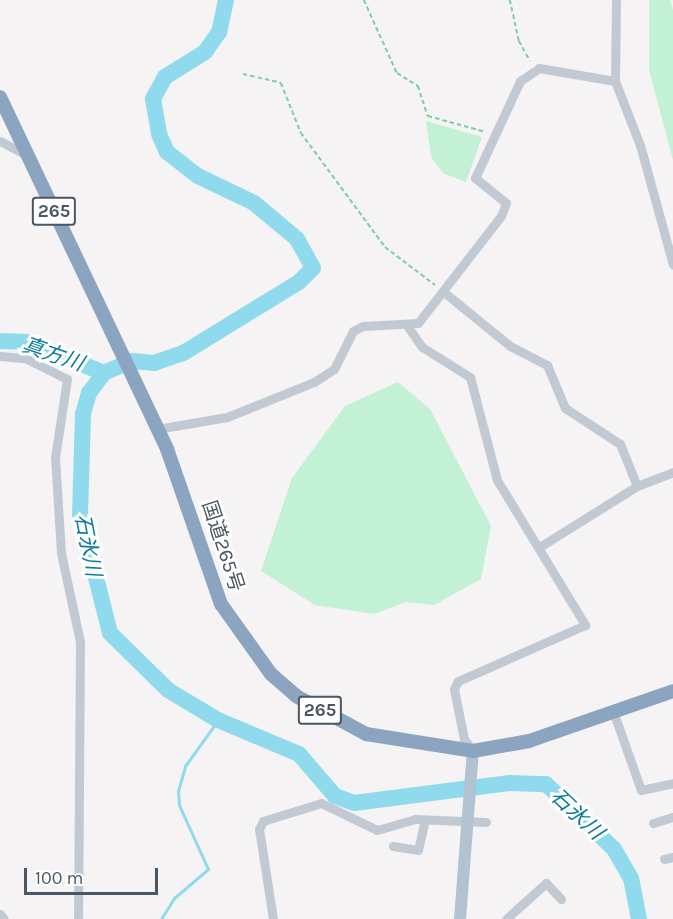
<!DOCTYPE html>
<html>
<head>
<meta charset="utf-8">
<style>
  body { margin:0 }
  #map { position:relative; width:673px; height:919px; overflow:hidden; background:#f5f3f3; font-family:Karla,"Noto Sans JP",sans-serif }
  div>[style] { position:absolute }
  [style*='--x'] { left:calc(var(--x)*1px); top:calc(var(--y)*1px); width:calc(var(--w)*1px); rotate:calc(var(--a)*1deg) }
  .green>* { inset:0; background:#c3f1d5 }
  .stream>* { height:3px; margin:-1.5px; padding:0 1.5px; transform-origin:1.5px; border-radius:1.5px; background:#90daee }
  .river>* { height:16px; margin:-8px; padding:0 8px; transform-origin:8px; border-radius:8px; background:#90daee }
  .path>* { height:1.5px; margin-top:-0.75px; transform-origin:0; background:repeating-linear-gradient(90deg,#7ad0a6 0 4.5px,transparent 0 7.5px) }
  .minor>* { height:9px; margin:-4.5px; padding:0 4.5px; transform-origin:4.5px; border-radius:4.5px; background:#c1cad2 }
  .major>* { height:12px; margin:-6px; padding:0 6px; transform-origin:6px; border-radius:6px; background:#b3c2d1 }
  .highway>* { height:14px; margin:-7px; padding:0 7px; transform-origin:7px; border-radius:7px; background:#8ba5c1 }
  span { translate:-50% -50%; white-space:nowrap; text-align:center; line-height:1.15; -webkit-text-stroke:6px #fff; paint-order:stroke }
  .shield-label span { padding:2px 4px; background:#fff; border:2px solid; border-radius:4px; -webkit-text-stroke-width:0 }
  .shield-label { font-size:18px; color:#4a5661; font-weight:700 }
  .street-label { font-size:20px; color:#4a5661 }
  .water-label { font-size:21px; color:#0c7c9b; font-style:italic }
  .scale { position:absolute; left:24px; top:868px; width:134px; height:27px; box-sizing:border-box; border:3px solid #4a5661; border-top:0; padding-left:8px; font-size:18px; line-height:21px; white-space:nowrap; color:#4a5661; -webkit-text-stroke:4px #fff; paint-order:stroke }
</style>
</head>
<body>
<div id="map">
  <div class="green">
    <i style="clip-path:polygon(649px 0,670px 0,673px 10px,673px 160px,649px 70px)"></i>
    <i style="clip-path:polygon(426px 121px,482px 137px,466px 182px,443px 173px,431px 157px)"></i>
    <i style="clip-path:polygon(398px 382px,430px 409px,491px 526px,481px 579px,434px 605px,406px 602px,374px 614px,315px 605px,261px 571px,292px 478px,345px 406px)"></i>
  </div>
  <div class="stream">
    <i style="--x:161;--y:919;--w:25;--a:-58"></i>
    <i style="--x:174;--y:898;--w:45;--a:-40.5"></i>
    <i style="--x:208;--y:869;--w:70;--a:-114.4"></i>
    <i style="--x:179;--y:805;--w:14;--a:-94"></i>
    <i style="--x:178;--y:791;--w:26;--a:-74"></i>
    <i style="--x:185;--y:766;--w:57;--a:-54.3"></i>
  </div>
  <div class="river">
    <i style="--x:226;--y:0;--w:33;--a:102"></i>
    <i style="--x:219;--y:32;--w:24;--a:125"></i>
    <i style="--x:205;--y:52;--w:47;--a:148"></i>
    <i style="--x:165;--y:77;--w:25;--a:119"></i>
    <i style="--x:153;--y:99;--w:36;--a:80"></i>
    <i style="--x:159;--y:134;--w:20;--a:66"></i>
    <i style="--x:167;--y:152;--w:39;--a:38"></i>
    <i style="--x:198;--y:176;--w:62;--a:25.7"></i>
    <i style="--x:254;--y:203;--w:56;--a:39.9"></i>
    <i style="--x:297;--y:239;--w:33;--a:61"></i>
    <i style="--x:313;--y:268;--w:20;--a:135"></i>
    <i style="--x:299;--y:282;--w:136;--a:148.5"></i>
    <i style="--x:183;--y:353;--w:31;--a:161"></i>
    <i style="--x:154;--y:363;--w:22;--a:-175"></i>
    <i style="--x:132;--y:361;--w:30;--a:157"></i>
    <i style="--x:104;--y:373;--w:25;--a:127"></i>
    <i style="--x:89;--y:393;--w:22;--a:106"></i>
    <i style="--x:83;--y:414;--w:101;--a:91.7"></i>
    <i style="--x:80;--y:515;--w:122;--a:75.7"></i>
    <i style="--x:110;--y:633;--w:81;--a:44.5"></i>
    <i style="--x:168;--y:690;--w:58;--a:31"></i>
    <i style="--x:218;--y:720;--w:88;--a:22.8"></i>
    <i style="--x:299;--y:754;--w:55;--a:49.4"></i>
    <i style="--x:335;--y:796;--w:20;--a:20"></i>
    <i style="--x:354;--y:803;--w:157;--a:-7.3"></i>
    <i style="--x:510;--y:783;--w:36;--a:2"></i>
    <i style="--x:546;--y:784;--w:94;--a:43.7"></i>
    <i style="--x:614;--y:849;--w:34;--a:60"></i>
    <i style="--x:631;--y:878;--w:42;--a:79"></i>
    <i style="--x:0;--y:341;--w:28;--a:2"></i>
    <i style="--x:28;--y:342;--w:82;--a:22.2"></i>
  </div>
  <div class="path">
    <i style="--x:364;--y:0;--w:80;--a:65.7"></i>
    <i style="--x:397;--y:73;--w:25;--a:32"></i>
    <i style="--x:418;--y:86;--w:32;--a:72"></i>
    <i style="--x:428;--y:116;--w:60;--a:15.4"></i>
    <i style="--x:510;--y:0;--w:42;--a:77.6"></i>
    <i style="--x:519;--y:41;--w:23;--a:61"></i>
    <i style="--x:243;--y:74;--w:39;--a:13"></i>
    <i style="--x:281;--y:83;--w:54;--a:68.2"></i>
    <i style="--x:301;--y:133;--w:142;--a:53.6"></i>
    <i style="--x:385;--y:247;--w:63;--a:37.2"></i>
  </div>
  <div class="minor">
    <i style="--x:616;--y:0;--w:81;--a:90.7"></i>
    <i style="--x:615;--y:81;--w:69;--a:68.7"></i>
    <i style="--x:640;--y:145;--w:124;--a:74.6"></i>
    <i style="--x:0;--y:141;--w:32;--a:28"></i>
    <i style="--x:445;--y:293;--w:84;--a:39.2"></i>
    <i style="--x:510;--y:346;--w:42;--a:27.2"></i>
    <i style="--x:547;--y:365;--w:47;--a:67.3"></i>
    <i style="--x:565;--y:408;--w:66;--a:33.2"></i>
    <i style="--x:620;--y:444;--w:45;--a:68"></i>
    <i style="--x:408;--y:327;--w:24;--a:55"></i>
    <i style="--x:422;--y:347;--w:57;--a:32"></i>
    <i style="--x:470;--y:377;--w:106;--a:75.3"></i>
    <i style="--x:497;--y:480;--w:170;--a:58.7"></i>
    <i style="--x:585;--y:625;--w:139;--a:156.2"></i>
    <i style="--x:458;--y:681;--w:9;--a:117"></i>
    <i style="--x:454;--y:689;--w:51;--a:78.7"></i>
    <i style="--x:464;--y:739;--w:15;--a:53"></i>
    <i style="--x:0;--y:356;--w:25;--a:5"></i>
    <i style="--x:25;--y:358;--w:47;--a:26.6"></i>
    <i style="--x:67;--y:379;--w:79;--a:98.7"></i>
    <i style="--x:55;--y:457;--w:96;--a:86.4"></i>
    <i style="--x:61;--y:553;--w:91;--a:77.9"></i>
    <i style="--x:80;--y:642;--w:277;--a:90.4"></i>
    <i style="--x:157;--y:429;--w:71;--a:-9.7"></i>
    <i style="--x:227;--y:417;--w:94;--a:-21.9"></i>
    <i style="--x:314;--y:382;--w:24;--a:-33"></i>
    <i style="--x:334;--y:369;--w:42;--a:-63.4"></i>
    <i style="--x:353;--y:331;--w:11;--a:-27"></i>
    <i style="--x:363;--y:326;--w:55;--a:-3.1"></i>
    <i style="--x:418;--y:323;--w:135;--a:-52.2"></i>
    <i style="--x:501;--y:216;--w:14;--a:-69"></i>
    <i style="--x:506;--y:203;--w:40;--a:-141"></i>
    <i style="--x:475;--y:178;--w:107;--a:-65.1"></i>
    <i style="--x:520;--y:81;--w:23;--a:-34"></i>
    <i style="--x:539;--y:68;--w:77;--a:9.7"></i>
    <i style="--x:541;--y:546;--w:113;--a:-32"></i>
    <i style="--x:637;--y:486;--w:39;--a:-21"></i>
    <i style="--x:613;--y:711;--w:84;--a:70.5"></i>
    <i style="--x:641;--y:790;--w:33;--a:-12"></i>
    <i style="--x:653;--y:823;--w:21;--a:-17"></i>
    <i style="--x:393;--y:846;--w:25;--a:9"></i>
    <i style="--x:418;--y:850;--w:31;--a:-77"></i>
    <i style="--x:664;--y:859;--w:9;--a:-13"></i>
    <i style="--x:0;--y:914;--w:6;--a:51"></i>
    <i style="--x:273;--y:919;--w:91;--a:-98.8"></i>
    <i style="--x:259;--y:829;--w:9;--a:-63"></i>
    <i style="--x:263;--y:821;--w:61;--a:-17.2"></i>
    <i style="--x:321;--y:803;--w:62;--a:25.7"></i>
    <i style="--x:377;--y:830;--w:40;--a:-16"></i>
    <i style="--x:415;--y:819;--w:71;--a:2.4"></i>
    <i style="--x:506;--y:919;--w:54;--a:-42"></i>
    <i style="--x:546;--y:883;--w:22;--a:47"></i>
  </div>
  <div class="major">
    <i style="--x:460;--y:919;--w:169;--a:-85.6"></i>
  </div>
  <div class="highway">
    <i style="--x:0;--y:97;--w:390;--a:64.6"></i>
    <i style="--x:167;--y:449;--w:164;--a:70.8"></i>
    <i style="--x:221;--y:604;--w:86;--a:54.5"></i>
    <i style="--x:271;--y:674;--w:33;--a:41"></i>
    <i style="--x:296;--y:696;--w:80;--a:28.5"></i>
    <i style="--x:366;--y:734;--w:108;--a:9"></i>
    <i style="--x:473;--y:751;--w:57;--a:-10.1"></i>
    <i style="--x:529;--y:741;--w:152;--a:-19.1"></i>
  </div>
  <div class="shield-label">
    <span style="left:54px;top:211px">265</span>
    <span style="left:320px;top:710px">265</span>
  </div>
  <div class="street-label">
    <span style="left:223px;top:546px;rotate:72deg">国道265号</span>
  </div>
  <div class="water-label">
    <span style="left:53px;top:354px;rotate:19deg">真方川</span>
    <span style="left:88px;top:545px;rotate:79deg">石氷川</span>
    <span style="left:577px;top:814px;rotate:43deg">石氷川</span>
  </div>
  <div class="scale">100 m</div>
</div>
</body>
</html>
